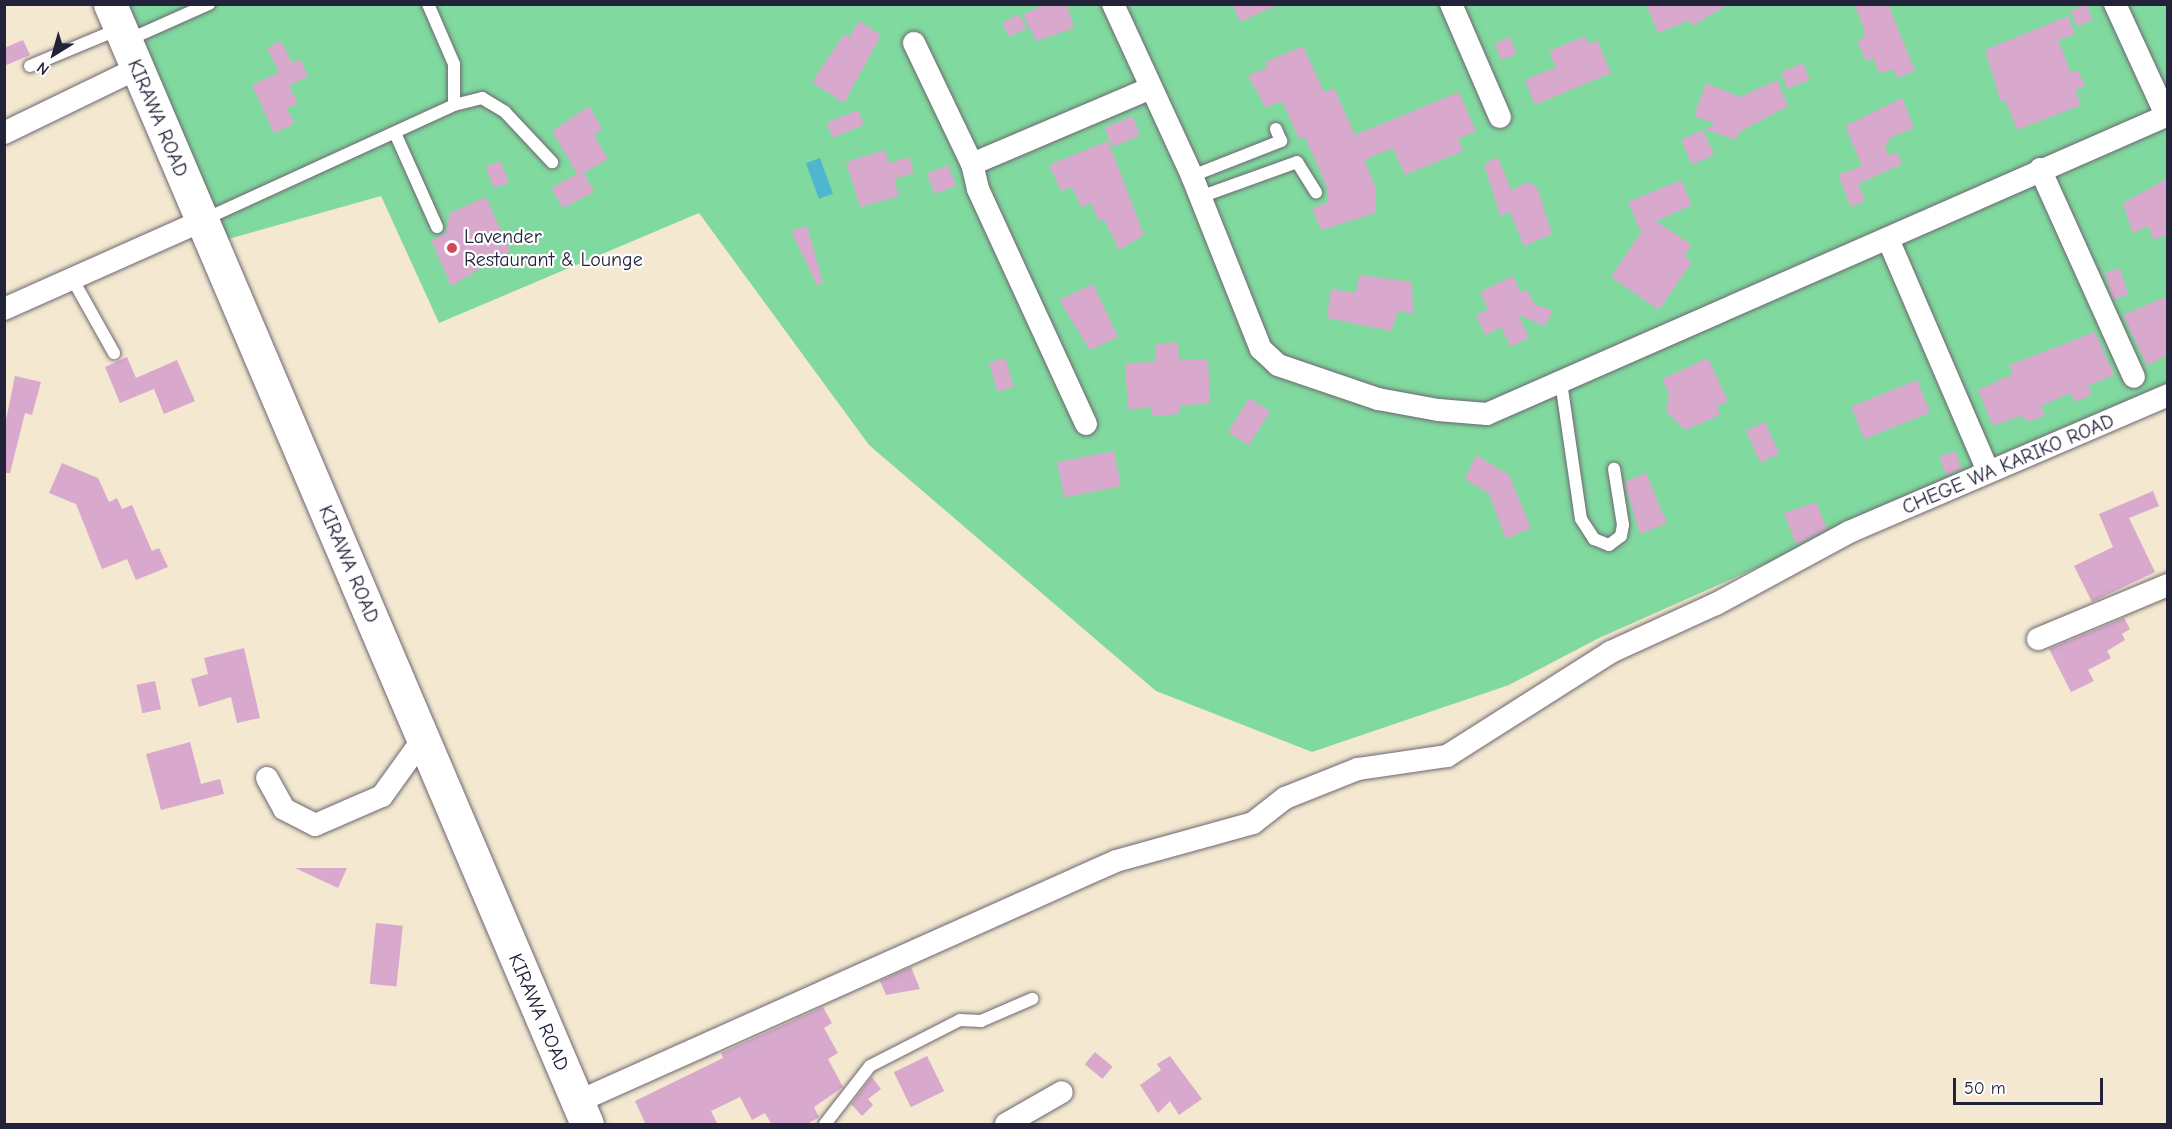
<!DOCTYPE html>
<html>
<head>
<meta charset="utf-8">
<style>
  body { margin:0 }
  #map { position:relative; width:2172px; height:1129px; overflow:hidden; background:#f4e8d1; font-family:"Comic Neue",sans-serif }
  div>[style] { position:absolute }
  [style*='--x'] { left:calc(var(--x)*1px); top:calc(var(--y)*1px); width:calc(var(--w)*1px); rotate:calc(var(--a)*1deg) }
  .green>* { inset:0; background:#80d99f }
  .water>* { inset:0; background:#4fb6cd; transform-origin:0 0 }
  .building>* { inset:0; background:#d8a9cd; transform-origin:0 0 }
  .roads { filter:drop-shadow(0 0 2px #6c6770) drop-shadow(0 0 2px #6c6770) }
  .service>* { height:12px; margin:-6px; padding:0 6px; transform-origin:6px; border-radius:6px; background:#fff }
  .minor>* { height:22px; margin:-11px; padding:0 11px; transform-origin:11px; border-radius:11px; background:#fff }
  .primary>* { height:33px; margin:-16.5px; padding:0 16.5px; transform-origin:16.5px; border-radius:16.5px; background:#fff }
  .dots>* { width:16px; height:16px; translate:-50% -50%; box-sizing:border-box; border:3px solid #fff; border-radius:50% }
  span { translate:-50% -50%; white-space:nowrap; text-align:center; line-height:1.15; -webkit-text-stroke:4.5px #fff; paint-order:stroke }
  .street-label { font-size:20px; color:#22223b }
  .poi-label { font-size:20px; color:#22223b }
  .left { translate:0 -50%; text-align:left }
  .frame { position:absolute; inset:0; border:6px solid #22223b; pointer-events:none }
  .north { position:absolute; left:24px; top:24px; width:60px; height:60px; -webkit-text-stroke:4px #fff; paint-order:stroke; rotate:217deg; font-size:16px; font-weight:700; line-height:24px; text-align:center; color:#22223b }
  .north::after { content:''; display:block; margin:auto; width:21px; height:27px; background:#22223b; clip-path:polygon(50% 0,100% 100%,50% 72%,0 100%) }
  .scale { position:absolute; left:1953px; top:1078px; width:150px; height:27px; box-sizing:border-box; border:3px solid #22223b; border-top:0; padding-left:8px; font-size:18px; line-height:21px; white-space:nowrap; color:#22223b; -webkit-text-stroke:4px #fff; paint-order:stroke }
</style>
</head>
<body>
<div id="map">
  <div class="green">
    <i style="clip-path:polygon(121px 5px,2167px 5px,2167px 385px,1599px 638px,1509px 685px,1312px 752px,1156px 691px,869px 445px,699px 213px,439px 323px,381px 196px,221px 241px)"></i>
  </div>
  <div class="water">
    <i style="left:820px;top:158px;width:38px;height:15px;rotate:70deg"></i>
  </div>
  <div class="building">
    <i style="clip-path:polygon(1044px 4px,1067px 4px,1074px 28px,1036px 41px,1023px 15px)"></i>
    <i style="clip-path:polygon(1232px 4px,1280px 4px,1240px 22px)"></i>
    <i style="clip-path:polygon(1646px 4px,1727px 4px,1727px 5px,1692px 26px,1690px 20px,1658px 33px)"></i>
    <i style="clip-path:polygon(1854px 4px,1888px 4px,1915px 71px,1897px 78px,1893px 69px,1880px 74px,1873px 58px,1866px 61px,1857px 41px,1864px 38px,1863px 26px)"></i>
    <i style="left:2086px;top:4px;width:17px;height:17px;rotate:66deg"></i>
    <i style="left:1019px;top:14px;width:16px;height:19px;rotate:63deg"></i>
    <i style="clip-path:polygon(2068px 16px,2075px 34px,2058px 40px,2071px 73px,2078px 70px,2085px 86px,2075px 90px,2081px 105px,2017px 130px,2005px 100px,2001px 102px,1985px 50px)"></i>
    <i style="clip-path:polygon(859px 21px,881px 35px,844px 103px,812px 82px,844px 34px,849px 37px)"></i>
    <i style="clip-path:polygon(1585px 36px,1588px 44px,1597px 40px,1611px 73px,1535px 105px,1525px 80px,1556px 67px,1549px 51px)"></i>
    <i style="left:1510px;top:37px;width:18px;height:17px;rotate:68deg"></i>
    <i style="clip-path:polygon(23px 40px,30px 55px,4px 66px,4px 48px)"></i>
    <i style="clip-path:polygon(281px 41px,292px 63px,300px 59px,308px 76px,289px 86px,298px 103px,287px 108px,294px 124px,274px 133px,252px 85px,279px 72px,267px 48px)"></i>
    <i style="clip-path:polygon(1303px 46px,1324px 92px,1334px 88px,1355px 135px,1459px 92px,1476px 131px,1458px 139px,1463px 151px,1405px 175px,1393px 148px,1364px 160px,1376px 188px,1376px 213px,1321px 230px,1312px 209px,1328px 202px,1326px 185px,1305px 137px,1299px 139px,1282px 101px,1266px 108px,1248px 76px,1268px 67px,1265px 62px)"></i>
    <i style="left:1803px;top:63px;width:18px;height:24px;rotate:68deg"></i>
    <i style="clip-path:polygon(1777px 80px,1788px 106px,1739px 132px,1735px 140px,1705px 129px,1716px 124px,1694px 116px,1706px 83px,1740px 97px)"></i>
    <i style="clip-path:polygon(1902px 98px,1914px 128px,1891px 137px,1885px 147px,1888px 155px,1897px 152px,1902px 164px,1858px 184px,1865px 201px,1851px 207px,1838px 175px,1862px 166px,1845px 126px)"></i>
    <i style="clip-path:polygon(589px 106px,602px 129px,594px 135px,608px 159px,584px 173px,594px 192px,563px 208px,551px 188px,577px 174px,552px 131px)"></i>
    <i style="left:858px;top:110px;width:16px;height:34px;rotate:68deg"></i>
    <i style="left:1132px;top:116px;width:21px;height:30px;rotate:67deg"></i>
    <i style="left:1703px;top:130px;width:27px;height:24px;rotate:66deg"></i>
    <i style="clip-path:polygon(1108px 141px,1144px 235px,1119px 250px,1104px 219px,1099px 221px,1091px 203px,1081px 207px,1072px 187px,1061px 191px,1049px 165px)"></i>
    <i style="clip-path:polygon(885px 150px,889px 163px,909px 157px,914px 173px,894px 179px,899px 196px,860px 207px,846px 162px)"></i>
    <i style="clip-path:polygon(1498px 157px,1511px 190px,1529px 182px,1537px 187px,1552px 234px,1524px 246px,1510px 212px,1500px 216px,1484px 164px)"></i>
    <i style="left:500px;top:161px;width:23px;height:16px;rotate:67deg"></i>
    <i style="left:948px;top:165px;width:22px;height:23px;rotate:68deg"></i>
    <i style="clip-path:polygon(2168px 178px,2168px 234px,2154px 240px,2148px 226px,2133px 233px,2123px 203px)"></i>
    <i style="clip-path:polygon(1681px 180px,1692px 205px,1656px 221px,1692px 245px,1684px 256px,1692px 262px,1659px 310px,1611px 277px,1641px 232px,1628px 202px)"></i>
    <i style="clip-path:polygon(486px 197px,510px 251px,451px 286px,431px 240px,445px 234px,450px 213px)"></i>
    <i style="clip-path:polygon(807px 226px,823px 283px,817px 285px,791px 231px)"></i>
    <i style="left:2120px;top:268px;width:28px;height:16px;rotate:73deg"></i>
    <i style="clip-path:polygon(1359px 275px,1412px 282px,1413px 314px,1398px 311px,1391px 331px,1327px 318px,1331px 289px,1356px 293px)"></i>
    <i style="clip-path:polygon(1513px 276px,1521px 293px,1527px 289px,1534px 304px,1552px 310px,1546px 326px,1518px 315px,1529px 337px,1511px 347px,1501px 327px,1485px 335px,1476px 315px,1488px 309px,1480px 292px)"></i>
    <i style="clip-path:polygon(1093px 284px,1118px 337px,1090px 350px,1059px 300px)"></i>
    <i style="clip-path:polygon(2168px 296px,2168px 354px,2147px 366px,2123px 315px)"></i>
    <i style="clip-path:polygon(2095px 332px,2114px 375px,2088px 386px,2092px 395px,2075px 402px,2071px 393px,2041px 406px,2045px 415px,2029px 422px,2020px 416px,1993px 426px,1978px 390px,2013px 374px,2009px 365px)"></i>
    <i style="clip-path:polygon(1178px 342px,1179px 360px,1208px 359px,1210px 403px,1179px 406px,1180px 414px,1151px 416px,1151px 408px,1128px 409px,1125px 363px,1156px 362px,1155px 344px)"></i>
    <i style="clip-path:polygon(127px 357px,136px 378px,177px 360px,195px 401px,164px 414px,154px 389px,120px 403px,105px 367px)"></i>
    <i style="left:1005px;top:358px;width:30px;height:17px;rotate:73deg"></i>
    <i style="clip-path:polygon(1708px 358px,1728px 401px,1717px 406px,1720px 415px,1685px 430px,1666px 411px,1669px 394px,1662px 379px)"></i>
    <i style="clip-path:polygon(15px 376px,41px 382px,32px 415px,25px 413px,10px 473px,4px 473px,4px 430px)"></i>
    <i style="left:1917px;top:380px;width:35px;height:71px;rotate:68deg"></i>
    <i style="left:1249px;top:398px;width:25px;height:40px;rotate:32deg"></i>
    <i style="left:1765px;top:422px;width:35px;height:21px;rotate:66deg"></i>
    <i style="left:1114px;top:451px;width:36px;height:58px;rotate:79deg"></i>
    <i style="left:1955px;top:451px;width:19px;height:17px;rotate:69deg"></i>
    <i style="clip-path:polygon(1476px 455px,1509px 475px,1531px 528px,1506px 539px,1489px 494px,1465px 479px)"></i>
    <i style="clip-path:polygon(62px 463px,98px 478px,109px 502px,117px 498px,122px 509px,132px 505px,152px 551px,159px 548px,168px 567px,136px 580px,127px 559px,102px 569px,76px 504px,49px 493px)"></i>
    <i style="clip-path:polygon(1646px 473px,1667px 523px,1640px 534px,1624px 482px)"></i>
    <i style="clip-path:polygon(2153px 491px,2159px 506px,2129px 518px,2155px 572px,2092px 602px,2074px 566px,2113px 547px,2099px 514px)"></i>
    <i style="clip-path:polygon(1816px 502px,1827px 529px,1796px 545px,1784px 513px)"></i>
    <i style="clip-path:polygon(2124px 618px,2130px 629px,2122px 634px,2125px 640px,2107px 651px,2111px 658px,2088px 670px,2094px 681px,2071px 692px,2049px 649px)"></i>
    <i style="clip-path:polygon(244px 648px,260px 718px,237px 723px,231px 697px,199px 707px,191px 679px,208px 674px,204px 658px)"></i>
    <i style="left:155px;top:681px;width:29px;height:19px;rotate:78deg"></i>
    <i style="clip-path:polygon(190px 742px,201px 784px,220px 779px,224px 794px,161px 810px,146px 754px)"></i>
    <i style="clip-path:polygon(295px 868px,347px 868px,338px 888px)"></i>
    <i style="left:376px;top:923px;width:27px;height:61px;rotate:6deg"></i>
    <i style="clip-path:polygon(911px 967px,920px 989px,886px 995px,880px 981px)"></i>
    <i style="clip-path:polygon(823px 1007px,832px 1023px,824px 1028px,838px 1053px,828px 1059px,843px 1087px,814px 1107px,819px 1117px,806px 1125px,772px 1125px,765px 1113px,752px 1120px,740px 1097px,711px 1111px,718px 1125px,646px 1125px,635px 1101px,723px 1058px,721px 1053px)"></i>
    <i style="left:1095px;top:1052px;width:23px;height:16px;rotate:40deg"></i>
    <i style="left:927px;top:1056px;width:39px;height:37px;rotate:64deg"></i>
    <i style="clip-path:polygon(1170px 1056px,1202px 1099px,1179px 1115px,1170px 1101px,1158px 1113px,1140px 1085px,1161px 1070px,1157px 1064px)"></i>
    <i style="clip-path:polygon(872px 1077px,881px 1089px,868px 1099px,873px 1105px,862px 1116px,851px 1104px)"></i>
  </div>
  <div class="roads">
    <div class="service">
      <i style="--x:428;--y:4;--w:65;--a:66.6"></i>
      <i style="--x:454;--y:64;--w:41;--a:90"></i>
      <i style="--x:128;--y:40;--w:89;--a:-24"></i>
      <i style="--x:30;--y:66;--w:96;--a:-22.6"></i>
      <i style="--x:395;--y:133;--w:103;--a:65.9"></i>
      <i style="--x:1192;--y:176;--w:96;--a:-21.5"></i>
      <i style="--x:1281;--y:141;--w:13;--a:-113"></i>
      <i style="--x:1200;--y:197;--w:103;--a:-19.8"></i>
      <i style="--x:1297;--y:162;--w:36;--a:58"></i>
      <i style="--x:203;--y:220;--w:276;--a:-24.6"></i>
      <i style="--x:454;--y:105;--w:29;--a:-14"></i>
      <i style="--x:482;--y:98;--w:27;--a:31"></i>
      <i style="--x:505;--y:112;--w:69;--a:46.8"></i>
      <i style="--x:73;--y:280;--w:84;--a:60.7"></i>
      <i style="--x:1561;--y:382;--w:138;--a:81.7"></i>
      <i style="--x:1581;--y:519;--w:24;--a:57"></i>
      <i style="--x:1594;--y:539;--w:16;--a:22"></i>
      <i style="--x:1609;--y:545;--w:15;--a:-37"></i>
      <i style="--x:1621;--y:536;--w:11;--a:-80"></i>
      <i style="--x:1623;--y:525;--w:57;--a:-99.1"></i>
      <i style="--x:825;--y:1124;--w:73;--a:-52.2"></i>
      <i style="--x:870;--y:1066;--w:101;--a:-27.1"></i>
      <i style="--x:960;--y:1020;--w:21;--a:3"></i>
      <i style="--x:981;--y:1021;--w:56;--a:-23.3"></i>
    </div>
    <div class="minor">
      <i style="--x:1113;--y:4;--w:189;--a:65.3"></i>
      <i style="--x:1192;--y:176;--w:186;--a:68.3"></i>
      <i style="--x:1261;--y:349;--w:23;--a:43"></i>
      <i style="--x:1278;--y:365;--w:106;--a:18.8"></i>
      <i style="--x:1378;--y:399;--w:61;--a:10.4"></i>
      <i style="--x:1438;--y:410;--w:49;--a:4.7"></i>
      <i style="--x:1487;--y:414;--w:744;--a:-23.7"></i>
      <i style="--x:1451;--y:4;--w:123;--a:66.6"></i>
      <i style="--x:2115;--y:4;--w:122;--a:65.3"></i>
      <i style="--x:914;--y:43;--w:134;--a:64.4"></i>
      <i style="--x:4;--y:133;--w:147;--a:-25.9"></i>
      <i style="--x:2040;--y:169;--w:228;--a:65.7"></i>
      <i style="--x:1888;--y:239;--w:243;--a:66.7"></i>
      <i style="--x:4;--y:309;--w:217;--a:-24"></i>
      <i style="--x:1086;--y:424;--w:259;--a:-114.7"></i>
      <i style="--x:978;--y:189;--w:26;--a:-103"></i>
      <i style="--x:972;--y:164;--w:192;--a:-23"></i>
      <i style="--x:2038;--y:639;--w:141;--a:-22.6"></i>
      <i style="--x:267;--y:778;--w:35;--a:61"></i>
      <i style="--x:284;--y:809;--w:35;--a:27"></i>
      <i style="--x:315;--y:825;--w:73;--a:-23.4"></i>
      <i style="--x:382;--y:796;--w:70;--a:-54.3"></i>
      <i style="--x:577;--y:1102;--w:590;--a:-24.09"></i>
      <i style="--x:1116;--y:861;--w:142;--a:-15.5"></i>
      <i style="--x:1253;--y:823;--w:41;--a:-38"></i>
      <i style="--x:1285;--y:798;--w:79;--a:-21.7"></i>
      <i style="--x:1358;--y:769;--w:90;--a:-8.3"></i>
      <i style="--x:1447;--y:756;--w:194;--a:-32.4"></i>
      <i style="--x:1611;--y:652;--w:115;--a:-24.6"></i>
      <i style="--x:1716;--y:604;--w:151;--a:-28.4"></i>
      <i style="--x:1849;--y:532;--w:347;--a:-23.2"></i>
      <i style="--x:1006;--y:1124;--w:64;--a:-29.7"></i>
    </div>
    <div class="primary">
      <i style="--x:110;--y:4;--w:1217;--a:66.93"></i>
    </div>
  </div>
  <div class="dots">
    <i style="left:452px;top:248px;background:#d1495b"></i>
  </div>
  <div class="street-label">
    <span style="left:158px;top:118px;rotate:67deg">KIRAWA ROAD</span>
    <span style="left:2008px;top:464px;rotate:-23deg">CHEGE WA KARIKO ROAD</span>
    <span style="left:349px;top:564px;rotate:67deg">KIRAWA ROAD</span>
    <span style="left:539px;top:1012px;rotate:67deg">KIRAWA ROAD</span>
  </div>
  <div class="poi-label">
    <span class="left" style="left:464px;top:248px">Lavender<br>Restaurant &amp; Lounge</span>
  </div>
  <div class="frame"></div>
  <div class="north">N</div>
  <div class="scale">50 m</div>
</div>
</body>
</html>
